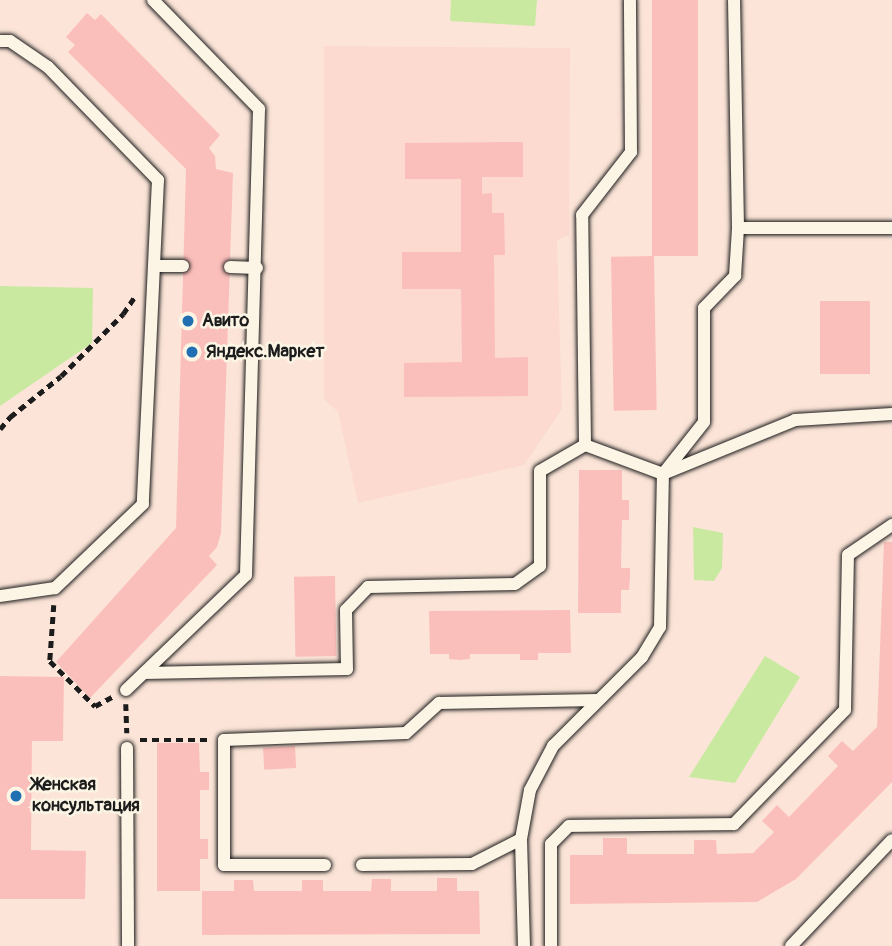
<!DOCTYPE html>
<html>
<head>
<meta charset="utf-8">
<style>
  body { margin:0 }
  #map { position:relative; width:892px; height:946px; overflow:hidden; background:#fce5d8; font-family:Pangolin,sans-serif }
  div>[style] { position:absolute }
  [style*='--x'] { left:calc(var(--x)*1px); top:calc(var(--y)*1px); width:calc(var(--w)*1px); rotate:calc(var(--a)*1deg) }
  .built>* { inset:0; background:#fcdacf }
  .green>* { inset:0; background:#c9e9a1 }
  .building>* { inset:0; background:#fbbfbb; transform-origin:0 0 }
  .path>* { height:4.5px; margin-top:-2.25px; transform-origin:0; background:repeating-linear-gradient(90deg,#1c1c1c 0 7px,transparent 0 12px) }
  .roads { filter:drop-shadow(0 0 2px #1c1c1c) drop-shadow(0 0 2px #1c1c1c) }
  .service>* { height:12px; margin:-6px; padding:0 6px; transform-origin:6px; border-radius:6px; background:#fcf5e5 }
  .dots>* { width:19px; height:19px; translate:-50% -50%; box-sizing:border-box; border:4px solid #fcf5e5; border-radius:50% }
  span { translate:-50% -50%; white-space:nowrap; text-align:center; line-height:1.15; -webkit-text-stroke:5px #fcf5e5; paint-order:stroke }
  .poi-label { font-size:18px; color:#1c1c1c; font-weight:700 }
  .left { translate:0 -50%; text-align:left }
</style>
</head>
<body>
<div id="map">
  <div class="built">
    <i style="clip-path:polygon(324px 46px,570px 48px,569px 235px,557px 240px,562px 409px,524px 465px,358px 503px,338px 412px,324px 399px)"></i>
  </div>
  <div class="green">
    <i style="clip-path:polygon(451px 0,537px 0,535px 26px,450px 21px)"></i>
    <i style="clip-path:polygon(0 286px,93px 288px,92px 343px,0 406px)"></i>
    <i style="clip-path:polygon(693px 527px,723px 533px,722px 568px,714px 581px,694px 580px)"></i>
    <i style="clip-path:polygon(765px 656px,800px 677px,735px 783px,689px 777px)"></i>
  </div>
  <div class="building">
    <i style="left:652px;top:0;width:46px;height:256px"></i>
    <i style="clip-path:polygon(87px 13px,95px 20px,101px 14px,220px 135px,209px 148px,215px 156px,216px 169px,233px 173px,221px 533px,217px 547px,209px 556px,217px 565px,90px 698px,56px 662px,176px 528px,186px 169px,68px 52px,75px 45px,66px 37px)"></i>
    <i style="clip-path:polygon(523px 142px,523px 177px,482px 177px,482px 194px,492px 193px,492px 213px,504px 213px,505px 255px,494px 255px,495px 358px,528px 357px,528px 396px,404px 397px,404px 363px,462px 362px,461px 289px,402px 289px,402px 252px,461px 252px,461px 179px,405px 179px,405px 143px)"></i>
    <i style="left:654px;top:256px;width:154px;height:43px;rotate:89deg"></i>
    <i style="left:820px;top:301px;width:50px;height:73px"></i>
    <i style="clip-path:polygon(579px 470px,622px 470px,622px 500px,629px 500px,629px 520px,622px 520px,621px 568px,630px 568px,630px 577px,629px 590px,621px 590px,621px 613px,578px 613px)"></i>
    <i style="clip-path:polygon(884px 542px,892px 542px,892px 782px,796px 879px,757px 902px,570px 904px,570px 855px,603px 855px,603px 838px,627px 838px,627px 854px,694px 854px,694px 840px,716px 840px,717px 854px,753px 853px,774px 832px,762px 821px,777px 805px,789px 817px,838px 766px,828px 756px,842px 741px,853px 751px,877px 727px)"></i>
    <i style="left:335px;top:576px;width:80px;height:41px;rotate:89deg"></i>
    <i style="clip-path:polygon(570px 610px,571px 653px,538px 653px,538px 660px,520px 660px,520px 654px,470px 654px,470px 659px,460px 660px,449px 659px,449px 654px,430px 654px,429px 611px)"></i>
    <i style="clip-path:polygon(0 676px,64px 677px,63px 741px,32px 741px,31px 850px,86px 851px,85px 899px,0 899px)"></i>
    <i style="clip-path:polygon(157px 743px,199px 743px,200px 772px,209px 772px,209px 790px,200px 790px,200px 839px,208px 839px,208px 859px,200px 859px,200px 891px,157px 891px)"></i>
    <i style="left:295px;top:746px;width:22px;height:32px;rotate:87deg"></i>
    <i style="clip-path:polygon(437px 878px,457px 878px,457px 891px,479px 891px,480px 934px,202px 935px,202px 891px,234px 891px,234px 880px,253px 880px,254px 891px,302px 891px,302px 880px,323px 880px,323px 891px,371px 891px,372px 879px,391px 879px,391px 891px,437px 891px)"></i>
  </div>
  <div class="path">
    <i style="--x:0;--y:429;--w:16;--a:-50"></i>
    <i style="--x:10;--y:417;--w:65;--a:-38.8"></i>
    <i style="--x:61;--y:376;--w:88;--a:-45"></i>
    <i style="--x:123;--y:314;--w:22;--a:-56"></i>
    <i style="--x:54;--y:605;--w:56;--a:94.1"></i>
    <i style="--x:50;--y:661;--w:64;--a:45"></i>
    <i style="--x:95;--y:706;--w:19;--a:-28"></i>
    <i style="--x:126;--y:704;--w:29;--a:88"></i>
    <i style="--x:140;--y:740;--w:68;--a:0"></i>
  </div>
  <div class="roads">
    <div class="service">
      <i style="--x:0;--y:41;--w:10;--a:0"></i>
      <i style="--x:10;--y:41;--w:46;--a:34.4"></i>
      <i style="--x:48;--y:67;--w:158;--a:45.8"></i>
      <i style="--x:158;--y:180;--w:324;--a:92.7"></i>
      <i style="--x:143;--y:504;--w:122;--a:136.3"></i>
      <i style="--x:55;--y:588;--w:56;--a:171.7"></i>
      <i style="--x:738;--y:228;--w:154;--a:0"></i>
      <i style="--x:155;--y:266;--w:28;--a:0"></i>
      <i style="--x:230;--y:267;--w:27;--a:2"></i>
      <i style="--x:585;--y:445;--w:83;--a:20.4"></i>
      <i style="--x:663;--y:474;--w:66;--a:-51.7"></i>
      <i style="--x:704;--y:422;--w:114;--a:-90"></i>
      <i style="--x:704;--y:308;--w:45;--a:-45.9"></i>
      <i style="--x:735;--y:276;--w:48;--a:-86.4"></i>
      <i style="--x:738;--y:228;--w:228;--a:-91"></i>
      <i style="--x:144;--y:673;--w:203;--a:-1.1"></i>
      <i style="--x:347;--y:669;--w:59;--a:-91"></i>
      <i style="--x:346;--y:610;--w:32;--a:-46"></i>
      <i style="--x:368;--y:587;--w:147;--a:-1.2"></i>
      <i style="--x:515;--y:584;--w:31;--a:-36"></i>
      <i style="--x:540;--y:566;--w:95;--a:-90"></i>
      <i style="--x:540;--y:471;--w:52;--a:-30"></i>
      <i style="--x:585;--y:445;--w:230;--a:-90.7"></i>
      <i style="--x:582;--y:215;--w:80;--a:-52.1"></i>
      <i style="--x:631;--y:152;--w:152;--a:-90.4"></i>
      <i style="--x:126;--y:690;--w:166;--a:-43.8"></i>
      <i style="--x:246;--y:575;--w:466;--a:-88.4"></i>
      <i style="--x:259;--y:109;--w:152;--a:-134.2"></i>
      <i style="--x:127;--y:748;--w:198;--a:89.7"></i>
      <i style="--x:521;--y:839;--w:107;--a:88.4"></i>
      <i style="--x:325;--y:865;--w:101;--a:180"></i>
      <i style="--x:224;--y:865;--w:125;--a:-90"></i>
      <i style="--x:224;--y:740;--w:182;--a:-2.2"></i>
      <i style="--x:406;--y:733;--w:45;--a:-42.3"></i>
      <i style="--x:439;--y:703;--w:158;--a:-1.1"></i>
      <i style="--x:362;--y:865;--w:110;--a:-0.5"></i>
      <i style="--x:472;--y:864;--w:55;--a:-27"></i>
      <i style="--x:521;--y:839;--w:50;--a:-79.6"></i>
      <i style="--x:530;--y:790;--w:50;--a:-62.4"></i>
      <i style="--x:553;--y:746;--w:126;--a:-45"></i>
      <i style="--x:642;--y:657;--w:35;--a:-59"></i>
      <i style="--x:660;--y:627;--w:153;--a:-88.9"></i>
      <i style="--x:663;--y:474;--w:143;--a:-22.2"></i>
      <i style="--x:795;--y:420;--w:97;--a:-3.5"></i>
      <i style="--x:551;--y:946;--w:102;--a:-90"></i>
      <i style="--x:551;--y:844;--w:25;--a:-45"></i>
      <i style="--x:569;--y:826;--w:165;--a:-0.7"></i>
      <i style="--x:734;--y:824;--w:159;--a:-45.8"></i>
      <i style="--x:845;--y:710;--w:155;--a:-88.9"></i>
      <i style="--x:848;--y:555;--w:53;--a:-34.3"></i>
      <i style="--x:791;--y:946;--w:146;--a:-46.4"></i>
    </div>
  </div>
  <div class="dots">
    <i style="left:188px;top:321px;background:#1f6fb2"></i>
    <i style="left:192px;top:352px;background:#1f6fb2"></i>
    <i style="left:16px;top:796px;background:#1f6fb2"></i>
  </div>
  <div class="poi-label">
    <span class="left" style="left:202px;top:321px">Авито</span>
    <span class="left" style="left:206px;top:352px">Яндекс.Маркет</span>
    <span class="left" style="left:32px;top:796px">Женская<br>консультация</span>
  </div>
</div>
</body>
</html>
